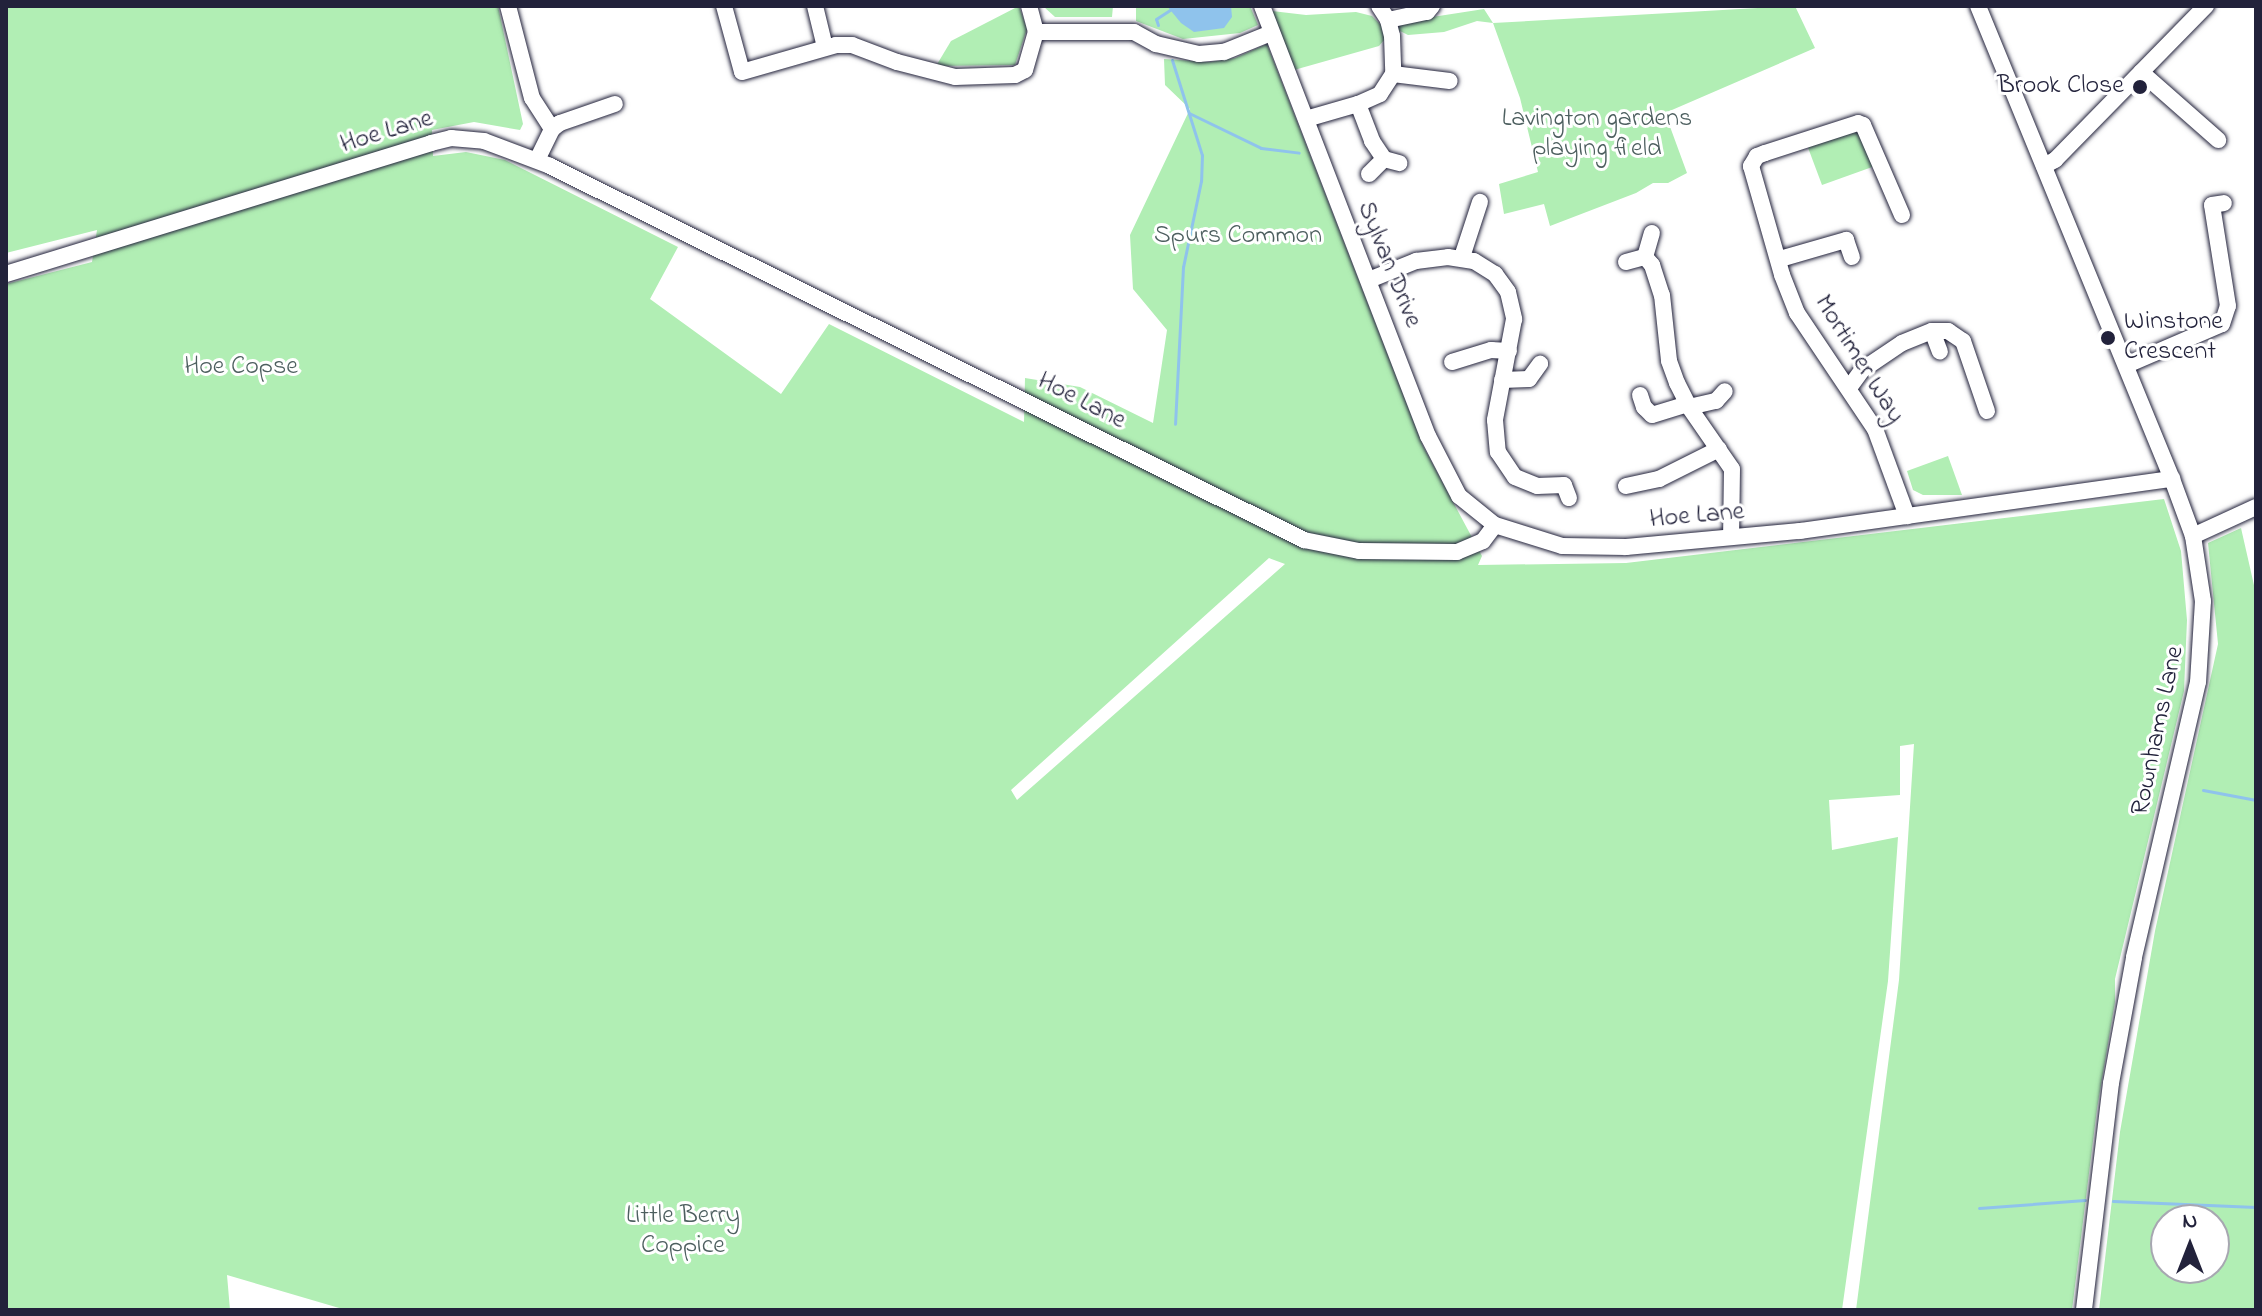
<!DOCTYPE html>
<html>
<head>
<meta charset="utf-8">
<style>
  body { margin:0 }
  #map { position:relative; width:2262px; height:1316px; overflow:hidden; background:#fff; font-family:"Indie Flower",sans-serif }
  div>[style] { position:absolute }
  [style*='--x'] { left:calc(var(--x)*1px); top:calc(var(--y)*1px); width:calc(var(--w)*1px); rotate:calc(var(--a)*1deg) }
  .green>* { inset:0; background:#b1eeb4 }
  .water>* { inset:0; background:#8fc3ec }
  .stream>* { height:3px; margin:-1.5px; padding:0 1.5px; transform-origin:1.5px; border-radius:1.5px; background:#8fc3ec }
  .roads { filter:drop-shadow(0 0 2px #22223b) drop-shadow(0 0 2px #22223b) }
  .minor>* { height:16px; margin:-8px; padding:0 8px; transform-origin:8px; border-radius:8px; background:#fff }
  .dots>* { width:22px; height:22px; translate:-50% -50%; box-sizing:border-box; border:4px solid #fff; border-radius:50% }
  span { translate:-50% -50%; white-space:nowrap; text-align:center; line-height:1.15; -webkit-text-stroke:6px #fff; paint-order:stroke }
  .poi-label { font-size:26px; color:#22223b }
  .right { translate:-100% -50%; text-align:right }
  .left { translate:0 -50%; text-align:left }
  .park-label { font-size:26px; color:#4d5f5f }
  .street-label { font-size:26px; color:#22223b }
  .frame { position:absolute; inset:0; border:8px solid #22223b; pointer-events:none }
  .north { position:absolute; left:2150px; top:1204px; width:80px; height:80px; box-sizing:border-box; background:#fff; border:2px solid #a7a7b1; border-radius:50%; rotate:0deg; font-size:22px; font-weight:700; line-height:32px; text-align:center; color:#22223b }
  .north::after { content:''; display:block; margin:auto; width:28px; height:36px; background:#22223b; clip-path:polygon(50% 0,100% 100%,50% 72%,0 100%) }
</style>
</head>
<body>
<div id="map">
  <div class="green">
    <i style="clip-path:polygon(evenodd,6px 6px,498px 6px,523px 124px,520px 130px,474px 122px,432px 130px,433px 156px,466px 152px,505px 160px,678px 247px,650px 299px,781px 394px,829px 324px,1024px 422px,1025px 378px,1080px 387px,1153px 423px,1167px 330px,1133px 289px,1130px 235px,1190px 109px,1165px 85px,1164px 59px,1210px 62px,1235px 58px,1267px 44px,1423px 446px,1482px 556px,1478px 565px,1626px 563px,2164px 499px,2181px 551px,2187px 620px,2184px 691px,2115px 979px,2115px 1002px,2097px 1109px,2072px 1310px,1856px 1310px,1899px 980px,1914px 744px,1900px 746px,1900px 795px,1829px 800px,1832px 850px,1898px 837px,1888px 981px,1842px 1310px,346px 1310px,227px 1275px,230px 1310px,6px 1310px,6px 284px,92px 262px,97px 230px,6px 253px,6px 6px,1269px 558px,1285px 564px,1017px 800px,1011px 790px,1269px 558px)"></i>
    <i style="clip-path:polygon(1019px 6px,1027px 29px,1015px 65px,936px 66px,951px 41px)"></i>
    <i style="clip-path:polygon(1043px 6px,1113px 6px,1112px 17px,1055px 17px)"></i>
    <i style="clip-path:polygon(1136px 6px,1250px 6px,1258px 25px,1240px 33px,1183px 39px,1136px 21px)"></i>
    <i style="clip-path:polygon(1795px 6px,1815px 48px,1665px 113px,1687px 173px,1668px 183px,1653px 183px,1636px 193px,1550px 226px,1544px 204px,1504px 214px,1499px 184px,1538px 172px,1520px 98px,1493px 23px,1477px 21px,1444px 32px,1408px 35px,1398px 30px,1400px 22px,1484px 9px,1493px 23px)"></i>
    <i style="clip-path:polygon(1272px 11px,1306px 15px,1356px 12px,1372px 16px,1383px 27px,1385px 39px,1379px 46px,1294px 70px)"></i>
    <i style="clip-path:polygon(1858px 130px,1875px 166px,1822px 185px,1807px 145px)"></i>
    <i style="clip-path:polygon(1948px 456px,1962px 495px,1923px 495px,1913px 490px,1907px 471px)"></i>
    <i style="clip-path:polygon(evenodd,2241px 528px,2256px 594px,2256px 1310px,2099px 1310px,2120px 1132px,2155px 931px,2218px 644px,2208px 543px,2241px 528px,2166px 1220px,2214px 1220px,2214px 1268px,2166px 1268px,2166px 1220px)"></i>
  </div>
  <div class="water">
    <i style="clip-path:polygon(1167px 6px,1231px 6px,1232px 17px,1224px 28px,1194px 32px,1181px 23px)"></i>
  </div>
  <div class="stream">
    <i style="--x:1158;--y:25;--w:6;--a:-108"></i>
    <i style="--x:1156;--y:19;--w:17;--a:-33"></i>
    <i style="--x:1172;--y:60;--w:100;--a:72.5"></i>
    <i style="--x:1202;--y:155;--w:26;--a:92"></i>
    <i style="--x:1201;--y:181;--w:88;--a:101.8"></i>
    <i style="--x:1183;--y:267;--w:157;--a:92.9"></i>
    <i style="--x:1189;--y:113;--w:80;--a:25.9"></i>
    <i style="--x:1261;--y:148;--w:38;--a:7"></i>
    <i style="--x:2203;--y:790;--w:54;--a:10.7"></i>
    <i style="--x:2113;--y:1201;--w:143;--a:2.4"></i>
    <i style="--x:1979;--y:1208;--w:106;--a:-4.3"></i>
  </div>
  <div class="roads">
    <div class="minor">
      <i style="--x:508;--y:6;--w:95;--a:75.4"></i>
      <i style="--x:532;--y:98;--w:37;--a:57"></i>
      <i style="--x:724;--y:6;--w:68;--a:74.7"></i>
      <i style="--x:742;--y:72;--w:98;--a:-16"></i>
      <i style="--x:836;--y:45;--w:16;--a:0"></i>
      <i style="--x:852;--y:45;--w:48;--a:20.7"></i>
      <i style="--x:897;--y:62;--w:60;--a:14.5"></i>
      <i style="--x:955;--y:77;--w:60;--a:-1.9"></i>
      <i style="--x:1015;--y:75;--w:11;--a:-27"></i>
      <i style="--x:1025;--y:70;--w:40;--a:-74"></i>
      <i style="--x:1036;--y:32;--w:27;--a:-105"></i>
      <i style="--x:815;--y:6;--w:42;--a:76.3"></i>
      <i style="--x:1262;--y:6;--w:461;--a:68.9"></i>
      <i style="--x:1428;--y:436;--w:68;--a:62.7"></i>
      <i style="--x:1459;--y:496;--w:46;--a:38.9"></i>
      <i style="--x:1495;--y:525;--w:70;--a:17.4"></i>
      <i style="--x:1562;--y:546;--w:64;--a:0.9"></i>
      <i style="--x:1626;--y:547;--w:175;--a:-5.3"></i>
      <i style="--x:1800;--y:531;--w:376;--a:-8"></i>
      <i style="--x:1379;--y:6;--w:17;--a:57"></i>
      <i style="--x:1388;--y:20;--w:16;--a:76"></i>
      <i style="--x:1392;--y:36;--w:38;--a:88"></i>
      <i style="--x:1978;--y:6;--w:511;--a:67.7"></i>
      <i style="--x:2172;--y:479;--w:61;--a:69.8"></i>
      <i style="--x:2193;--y:536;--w:66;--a:81.3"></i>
      <i style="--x:2203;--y:601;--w:81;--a:93.5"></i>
      <i style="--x:2198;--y:682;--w:283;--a:103.1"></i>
      <i style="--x:2134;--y:958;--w:127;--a:100.4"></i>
      <i style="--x:2111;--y:1083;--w:229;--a:96.8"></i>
      <i style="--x:1388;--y:20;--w:40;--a:-12"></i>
      <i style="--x:1427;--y:12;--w:8;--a:-50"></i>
      <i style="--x:1036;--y:32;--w:98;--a:0"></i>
      <i style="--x:1134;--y:32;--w:25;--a:29"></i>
      <i style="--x:1156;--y:44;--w:44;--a:13.1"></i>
      <i style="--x:1199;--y:54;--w:25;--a:-5"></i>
      <i style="--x:1224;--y:52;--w:51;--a:-22"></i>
      <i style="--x:2141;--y:72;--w:103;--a:41.4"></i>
      <i style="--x:1358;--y:104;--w:24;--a:-24"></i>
      <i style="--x:1380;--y:94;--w:24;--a:-57"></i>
      <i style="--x:1393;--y:74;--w:57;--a:7"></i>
      <i style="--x:1306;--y:119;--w:54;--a:-16.1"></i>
      <i style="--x:1358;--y:104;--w:40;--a:69"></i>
      <i style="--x:1372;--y:141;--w:22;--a:56"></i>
      <i style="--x:1384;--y:159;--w:16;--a:15"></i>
      <i style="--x:537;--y:160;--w:34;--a:-64"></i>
      <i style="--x:552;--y:129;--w:10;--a:-37"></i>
      <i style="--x:560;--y:123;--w:58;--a:-19.1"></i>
      <i style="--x:2044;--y:166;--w:13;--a:-29"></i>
      <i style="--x:2055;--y:160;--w:216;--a:-45.6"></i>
      <i style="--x:1369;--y:174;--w:21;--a:-45"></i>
      <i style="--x:1902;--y:215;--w:98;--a:-113.4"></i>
      <i style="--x:1863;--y:125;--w:5;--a:-158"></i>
      <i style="--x:1858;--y:123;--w:98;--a:162.1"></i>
      <i style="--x:1765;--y:153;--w:9;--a:159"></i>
      <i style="--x:1757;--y:156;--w:12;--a:121"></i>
      <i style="--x:1751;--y:166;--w:113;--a:74.1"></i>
      <i style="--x:1782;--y:275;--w:41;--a:68.5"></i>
      <i style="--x:1797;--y:313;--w:140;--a:56.1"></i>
      <i style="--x:1875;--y:429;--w:93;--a:69.8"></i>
      <i style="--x:1462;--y:257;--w:58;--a:-71.9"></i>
      <i style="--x:1645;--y:257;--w:25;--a:-74"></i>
      <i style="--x:1780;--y:259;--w:69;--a:-16.1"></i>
      <i style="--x:1846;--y:240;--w:18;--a:71"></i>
      <i style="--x:1626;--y:262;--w:20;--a:-15"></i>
      <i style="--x:1645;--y:257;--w:11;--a:49"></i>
      <i style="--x:1652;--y:265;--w:32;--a:72"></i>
      <i style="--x:1662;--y:295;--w:66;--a:83.9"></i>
      <i style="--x:1669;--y:361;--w:23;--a:70"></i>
      <i style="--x:1677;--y:383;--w:27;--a:63"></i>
      <i style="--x:1689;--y:407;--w:75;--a:55.3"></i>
      <i style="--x:1732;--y:469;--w:68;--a:90.8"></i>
      <i style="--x:6;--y:274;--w:445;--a:-17.1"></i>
      <i style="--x:431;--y:143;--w:21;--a:-14"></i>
      <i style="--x:451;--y:138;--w:33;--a:5"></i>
      <i style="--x:484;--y:141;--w:71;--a:20.7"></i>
      <i style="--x:550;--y:166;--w:842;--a:26.38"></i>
      <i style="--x:1304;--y:540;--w:56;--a:11.3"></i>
      <i style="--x:1359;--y:551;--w:98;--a:0.6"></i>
      <i style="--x:1457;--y:552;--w:28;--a:-23"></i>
      <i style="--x:1483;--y:541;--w:20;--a:-53"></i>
      <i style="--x:1369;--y:280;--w:51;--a:-22"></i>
      <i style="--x:1416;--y:261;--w:32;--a:-7"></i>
      <i style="--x:1448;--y:257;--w:26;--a:9"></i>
      <i style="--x:1474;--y:261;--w:25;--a:32"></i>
      <i style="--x:1495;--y:274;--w:22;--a:54"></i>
      <i style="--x:1508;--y:292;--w:28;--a:77"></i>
      <i style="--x:1514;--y:319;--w:103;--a:100.7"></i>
      <i style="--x:1495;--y:420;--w:32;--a:85"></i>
      <i style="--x:1498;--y:452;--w:30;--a:56"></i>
      <i style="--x:1515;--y:477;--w:24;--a:22"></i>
      <i style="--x:1537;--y:486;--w:27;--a:-2"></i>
      <i style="--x:1564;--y:485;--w:14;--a:69"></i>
      <i style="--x:1932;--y:331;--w:22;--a:69"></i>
      <i style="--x:1452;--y:362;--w:41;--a:-17.1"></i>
      <i style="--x:1491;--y:350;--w:18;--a:3"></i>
      <i style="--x:2127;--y:365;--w:103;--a:-23.3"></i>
      <i style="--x:2222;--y:324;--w:19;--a:-72"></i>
      <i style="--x:2228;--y:306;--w:102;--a:-99"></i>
      <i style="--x:2212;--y:205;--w:12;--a:-9"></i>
      <i style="--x:1502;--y:380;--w:27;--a:-2"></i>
      <i style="--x:1529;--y:379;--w:19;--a:-54"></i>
      <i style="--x:1849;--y:388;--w:22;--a:-54"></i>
      <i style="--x:1862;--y:370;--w:48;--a:-34"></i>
      <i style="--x:1902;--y:343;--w:32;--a:-22"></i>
      <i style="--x:1932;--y:331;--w:16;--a:0"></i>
      <i style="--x:1948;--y:331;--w:18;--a:34"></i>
      <i style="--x:1963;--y:341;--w:74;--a:71.1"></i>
      <i style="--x:1640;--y:395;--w:13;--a:72"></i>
      <i style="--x:1644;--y:407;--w:11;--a:45"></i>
      <i style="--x:1652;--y:415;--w:37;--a:-17"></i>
      <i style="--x:1689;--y:407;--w:28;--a:-13"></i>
      <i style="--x:1716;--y:401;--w:13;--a:-48"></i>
      <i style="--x:1626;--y:486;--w:34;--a:-12"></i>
      <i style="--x:1659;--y:479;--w:67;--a:-26.6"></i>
      <i style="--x:2193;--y:536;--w:69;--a:-24.7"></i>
    </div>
  </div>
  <div class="dots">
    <i style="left:2140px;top:87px;background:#22223b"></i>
    <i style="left:2108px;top:338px;background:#22223b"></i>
  </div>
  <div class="poi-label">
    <span class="right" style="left:2124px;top:87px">Brook Close</span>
    <span class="left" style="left:2124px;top:338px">Winstone<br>Crescent</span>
  </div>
  <div class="park-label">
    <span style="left:1597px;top:135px">Lavington gardens<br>playing field</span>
    <span style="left:1238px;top:237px">Spurs Common</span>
    <span style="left:241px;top:368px">Hoe Copse</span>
    <span style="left:683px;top:1232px">Little Berry<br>Coppice</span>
  </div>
  <div class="street-label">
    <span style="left:387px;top:133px;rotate:-17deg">Hoe Lane</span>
    <span style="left:1388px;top:265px;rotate:68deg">Sylvan Drive</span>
    <span style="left:1858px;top:360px;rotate:58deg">Mortimer Way</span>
    <span style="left:1081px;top:402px;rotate:27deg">Hoe Lane</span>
    <span style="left:1697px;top:517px;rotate:-5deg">Hoe Lane</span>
    <span style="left:2159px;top:731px;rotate:-78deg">Rownhams Lane</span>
  </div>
  <div class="frame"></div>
  <div class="north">N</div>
</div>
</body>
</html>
